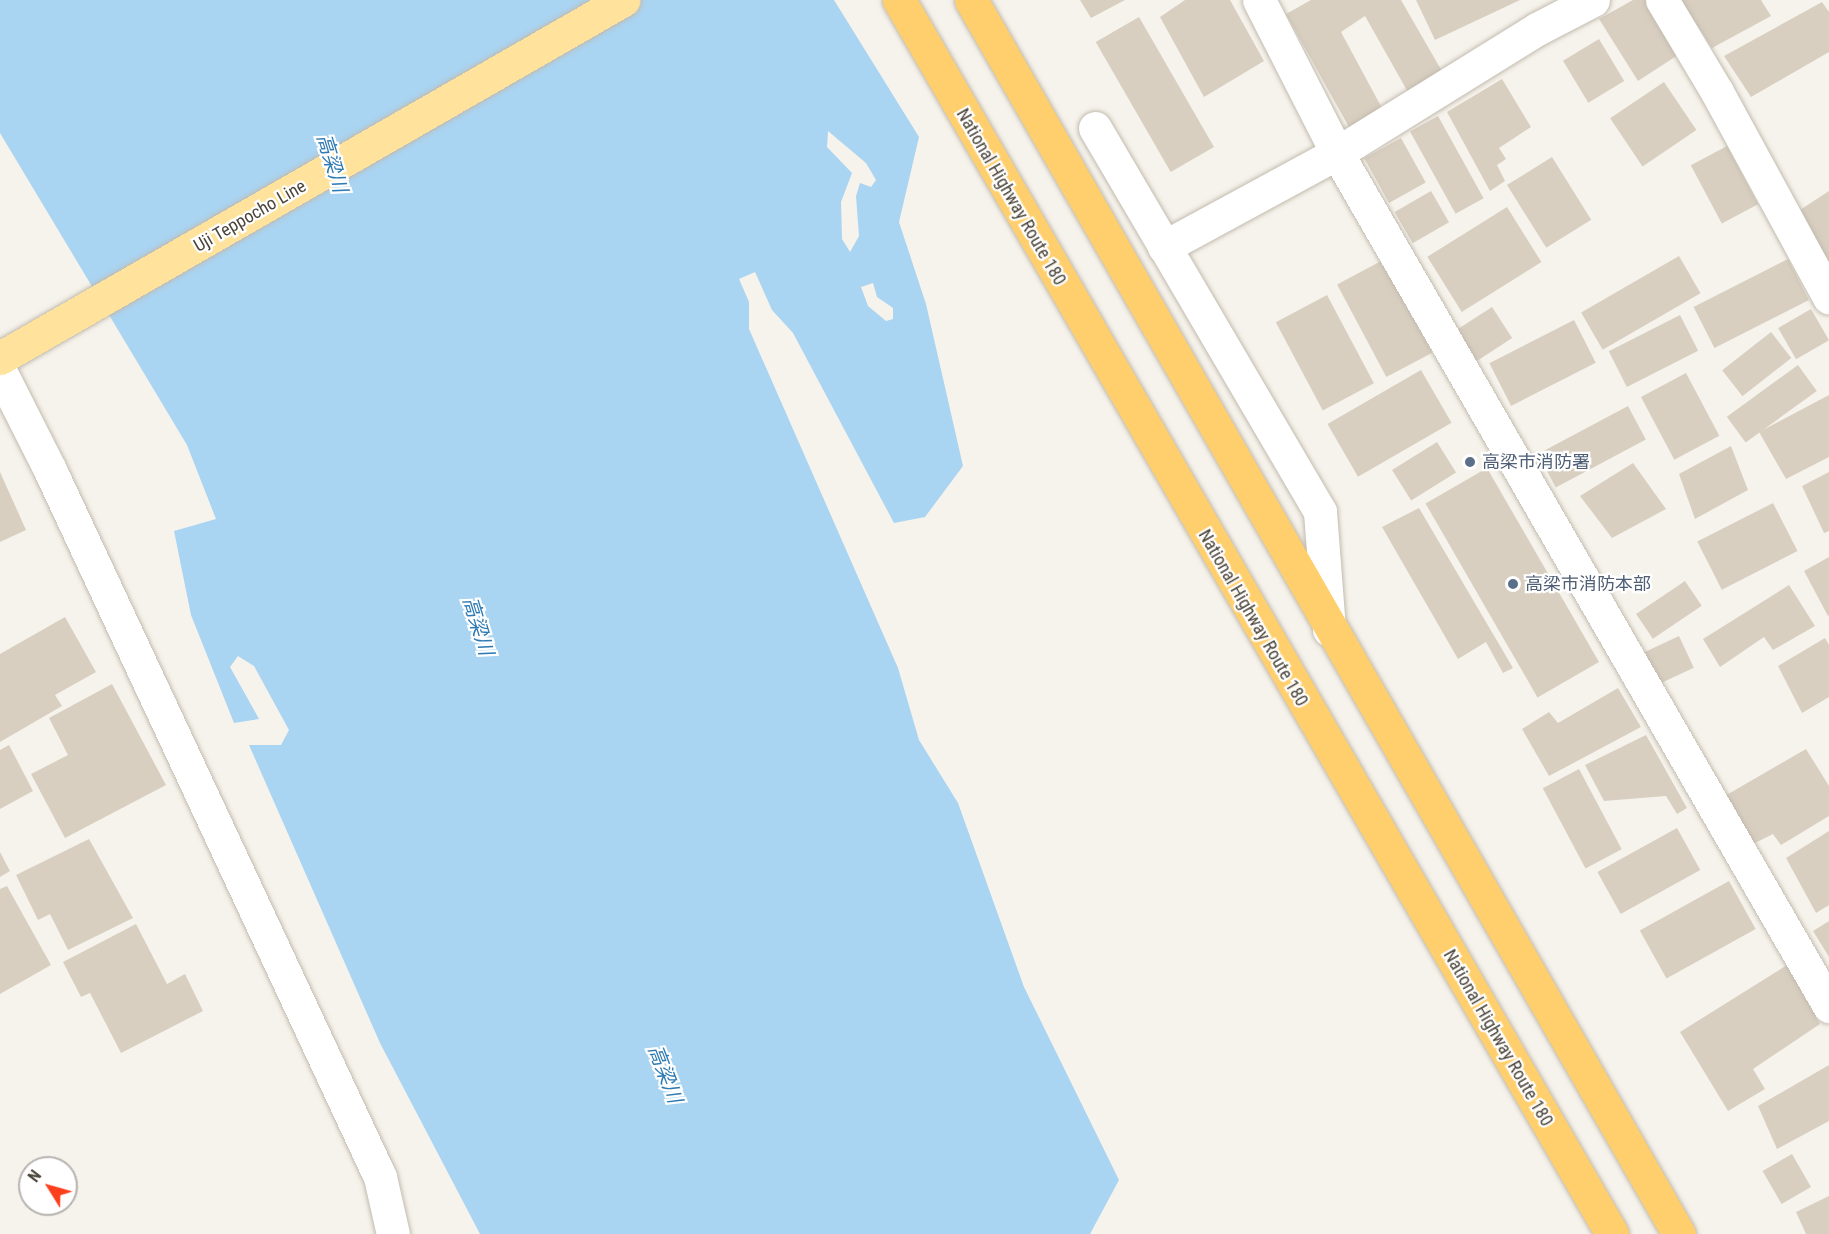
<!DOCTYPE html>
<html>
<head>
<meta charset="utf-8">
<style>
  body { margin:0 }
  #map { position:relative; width:1829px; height:1234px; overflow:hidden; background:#f6f3ec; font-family:"Roboto Condensed","Noto Sans JP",sans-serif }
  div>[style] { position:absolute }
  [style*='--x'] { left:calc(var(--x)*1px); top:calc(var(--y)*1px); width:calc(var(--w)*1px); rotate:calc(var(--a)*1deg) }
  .water>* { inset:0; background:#a9d4f2 }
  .building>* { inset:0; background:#d8cfc1; transform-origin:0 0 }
  .roads { filter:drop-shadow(0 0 2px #c2bbae) drop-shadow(0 0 2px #c2bbae) }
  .minor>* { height:33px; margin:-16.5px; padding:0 16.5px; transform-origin:16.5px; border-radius:16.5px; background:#fff }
  .major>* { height:33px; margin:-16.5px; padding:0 16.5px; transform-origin:16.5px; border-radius:16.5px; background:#ffe39c }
  .highway>* { height:33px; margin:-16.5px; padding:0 16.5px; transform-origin:16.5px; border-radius:16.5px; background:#ffcf6e }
  .dots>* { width:16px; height:16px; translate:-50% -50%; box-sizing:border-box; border:3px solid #fff; border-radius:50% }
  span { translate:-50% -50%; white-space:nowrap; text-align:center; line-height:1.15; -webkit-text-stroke:4.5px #fff; paint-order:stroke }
  .street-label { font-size:18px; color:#4b4439 }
  .service-label { font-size:18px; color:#4e5e75 }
  .left { translate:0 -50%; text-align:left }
  .water-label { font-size:20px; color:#2e7ab2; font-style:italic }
  .north { position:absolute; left:18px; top:1156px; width:60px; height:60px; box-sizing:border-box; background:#fff; border:2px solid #b7b4b0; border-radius:50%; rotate:307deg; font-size:16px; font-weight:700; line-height:24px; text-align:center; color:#4b4439 }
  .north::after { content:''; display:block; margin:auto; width:21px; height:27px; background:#fc3f1d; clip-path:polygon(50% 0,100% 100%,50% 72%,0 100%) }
</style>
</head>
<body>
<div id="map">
  <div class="water">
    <i style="clip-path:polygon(evenodd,0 0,834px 0,919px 137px,899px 222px,926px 304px,963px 466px,925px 517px,894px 523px,793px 333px,772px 310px,755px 272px,739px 279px,749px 302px,749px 329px,898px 668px,919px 740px,958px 803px,1024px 987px,1119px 1180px,1090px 1234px,480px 1234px,380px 1043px,249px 745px,281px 745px,289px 730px,254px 666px,238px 656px,230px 667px,259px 719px,234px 723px,191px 615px,174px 531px,216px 519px,187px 445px,0 133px,0 0,828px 131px,866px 163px,876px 180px,871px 187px,860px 183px,856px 196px,859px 236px,850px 252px,842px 239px,841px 202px,852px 173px,827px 147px,828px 131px,0 0,873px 283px,877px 297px,893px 308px,893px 319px,886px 321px,868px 306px,861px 287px,873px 283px)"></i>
  </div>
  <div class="building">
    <i style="clip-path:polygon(1080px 0,1125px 0,1091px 18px)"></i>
    <i style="clip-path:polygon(1185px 0,1230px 0,1264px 61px,1204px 97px,1160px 17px)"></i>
    <i style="clip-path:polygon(1311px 0,1401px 0,1443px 73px,1409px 94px,1365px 16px,1341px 32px,1383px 110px,1350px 129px,1286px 14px)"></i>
    <i style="clip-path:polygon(1416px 0,1520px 0,1435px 40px)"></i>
    <i style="clip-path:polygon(1633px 0,1647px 0,1681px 53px,1638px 81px,1599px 19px)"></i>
    <i style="clip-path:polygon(1681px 0,1761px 0,1771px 16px,1712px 48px)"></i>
    <i style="clip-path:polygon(1822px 2px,1829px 12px,1829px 52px,1751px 97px,1724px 56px)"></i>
    <i style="left:1139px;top:17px;width:150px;height:50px;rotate:60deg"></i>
    <i style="left:1599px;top:39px;width:49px;height:42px;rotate:59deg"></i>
    <i style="clip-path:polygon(1502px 79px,1531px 127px,1499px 148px,1506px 159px,1497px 165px,1505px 181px,1490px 191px,1447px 112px)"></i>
    <i style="left:1664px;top:82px;width:58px;height:65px;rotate:56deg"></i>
    <i style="left:1438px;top:116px;width:94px;height:32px;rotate:61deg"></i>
    <i style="left:1401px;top:138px;width:51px;height:42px;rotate:61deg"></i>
    <i style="left:1727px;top:146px;width:66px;height:41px;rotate:62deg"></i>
    <i style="left:1552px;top:157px;width:74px;height:53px;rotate:58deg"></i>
    <i style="left:1431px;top:191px;width:36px;height:42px;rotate:60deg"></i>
    <i style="clip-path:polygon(1829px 191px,1829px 262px,1827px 263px,1800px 210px)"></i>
    <i style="left:1507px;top:207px;width:65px;height:94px;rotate:58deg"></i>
    <i style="left:1679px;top:256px;width:43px;height:113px;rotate:60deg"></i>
    <i style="left:1788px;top:259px;width:46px;height:106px;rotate:63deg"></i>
    <i style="left:1383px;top:260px;width:105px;height:52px;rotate:62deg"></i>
    <i style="left:1327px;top:295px;width:100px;height:58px;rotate:62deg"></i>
    <i style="left:1492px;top:307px;width:37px;height:42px;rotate:57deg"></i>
    <i style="left:1811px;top:309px;width:36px;height:38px;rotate:60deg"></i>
    <i style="left:1680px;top:315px;width:40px;height:80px;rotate:63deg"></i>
    <i style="left:1574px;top:320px;width:48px;height:95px;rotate:63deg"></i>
    <i style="left:1771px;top:332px;width:33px;height:62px;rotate:52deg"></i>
    <i style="left:1798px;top:365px;width:32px;height:88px;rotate:54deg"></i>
    <i style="left:1421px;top:370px;width:61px;height:108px;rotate:60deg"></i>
    <i style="left:1686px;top:373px;width:71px;height:51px;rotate:62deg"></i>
    <i style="clip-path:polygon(1829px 395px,1829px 457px,1786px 479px,1759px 432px)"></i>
    <i style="left:1628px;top:406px;width:38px;height:102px;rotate:62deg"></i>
    <i style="left:1437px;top:442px;width:36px;height:53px;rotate:58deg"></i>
    <i style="clip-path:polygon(1731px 446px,1748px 490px,1695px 519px,1679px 474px)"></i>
    <i style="clip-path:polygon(1633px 463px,1666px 509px,1612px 538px,1580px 496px)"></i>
    <i style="left:1487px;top:468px;width:224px;height:71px;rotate:60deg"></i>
    <i style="clip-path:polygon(0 472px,26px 530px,0 542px)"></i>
    <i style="clip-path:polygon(1829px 472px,1829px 531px,1824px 533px,1802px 486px)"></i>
    <i style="left:1773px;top:503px;width:54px;height:85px;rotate:63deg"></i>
    <i style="clip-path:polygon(1419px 508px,1513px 668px,1503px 673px,1486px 642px,1458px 659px,1382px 527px)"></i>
    <i style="clip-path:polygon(1829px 557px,1829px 615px,1828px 616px,1804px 571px)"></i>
    <i style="left:1685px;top:581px;width:30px;height:59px;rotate:56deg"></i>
    <i style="clip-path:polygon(1789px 585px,1815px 626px,1773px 650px,1764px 637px,1720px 667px,1703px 639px)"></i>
    <i style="clip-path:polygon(65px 617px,96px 672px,55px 695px,62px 706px,0 742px,0 654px)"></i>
    <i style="left:1679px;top:636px;width:35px;height:43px;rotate:65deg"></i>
    <i style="clip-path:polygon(1825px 638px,1829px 645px,1829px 697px,1802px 713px,1778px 666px)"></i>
    <i style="clip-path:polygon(112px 684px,166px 785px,65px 838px,31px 774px,68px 755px,49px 718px)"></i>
    <i style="clip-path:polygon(1618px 688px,1641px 727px,1549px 776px,1522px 729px,1549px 712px,1558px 723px)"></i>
    <i style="clip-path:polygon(1646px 735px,1687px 808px,1677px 814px,1666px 796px,1604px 801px,1585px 765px)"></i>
    <i style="clip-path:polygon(9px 745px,33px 791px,0 809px,0 750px)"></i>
    <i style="clip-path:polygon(1806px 749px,1829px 786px,1829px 816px,1781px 845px,1773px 834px,1751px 845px,1723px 797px)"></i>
    <i style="left:1579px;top:769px;width:91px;height:41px;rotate:62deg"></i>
    <i style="left:1677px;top:828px;width:48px;height:91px;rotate:61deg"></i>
    <i style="clip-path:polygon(1829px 831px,1829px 905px,1816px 913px,1786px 858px)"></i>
    <i style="clip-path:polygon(89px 839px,133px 918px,68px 950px,50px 914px,38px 920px,16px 875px)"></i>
    <i style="clip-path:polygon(0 852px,10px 871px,0 877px)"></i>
    <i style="left:1729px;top:881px;width:55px;height:102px;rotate:61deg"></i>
    <i style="clip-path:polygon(7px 886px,51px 965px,0 994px,0 889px)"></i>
    <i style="clip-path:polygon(1829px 921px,1829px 957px,1813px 931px)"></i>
    <i style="clip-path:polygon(136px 924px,167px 984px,185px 974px,203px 1011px,121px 1053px,90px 993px,81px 997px,63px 962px)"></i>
    <i style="clip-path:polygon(1787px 965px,1820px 1024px,1753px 1069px,1765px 1089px,1728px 1111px,1680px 1032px)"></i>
    <i style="clip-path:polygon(1829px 1065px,1829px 1121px,1777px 1149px,1758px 1106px)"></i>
    <i style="left:1792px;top:1154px;width:38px;height:34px;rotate:60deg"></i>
    <i style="clip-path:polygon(1829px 1196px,1829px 1234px,1806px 1234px,1796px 1212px)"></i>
  </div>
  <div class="roads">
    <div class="minor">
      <i style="--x:1259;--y:0;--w:172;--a:63"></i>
      <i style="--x:1337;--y:153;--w:985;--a:60.02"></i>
      <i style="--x:1662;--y:0;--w:107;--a:59.1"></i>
      <i style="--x:1717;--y:92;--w:234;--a:61.4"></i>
      <i style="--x:1095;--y:128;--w:445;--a:59.6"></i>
      <i style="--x:1320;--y:512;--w:118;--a:85.6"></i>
      <i style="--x:1164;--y:247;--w:197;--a:-28.5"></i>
      <i style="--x:1337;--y:153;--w:235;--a:-31.8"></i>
      <i style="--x:1537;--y:29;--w:63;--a:-27.4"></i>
      <i style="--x:0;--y:371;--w:111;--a:63.2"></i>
      <i style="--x:50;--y:470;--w:780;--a:64.98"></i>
      <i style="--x:380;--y:1177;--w:58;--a:77.2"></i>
    </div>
    <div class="major">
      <i style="--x:0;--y:358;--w:719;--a:-29.88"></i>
    </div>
    <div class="highway">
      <i style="--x:899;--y:0;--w:1425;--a:59.98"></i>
      <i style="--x:971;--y:0;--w:1423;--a:60.16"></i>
    </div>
  </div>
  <div class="dots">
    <i style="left:1470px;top:462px;background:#5c6f8a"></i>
    <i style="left:1513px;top:584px;background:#5c6f8a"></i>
  </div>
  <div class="street-label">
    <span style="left:1011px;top:197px;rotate:60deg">National Highway Route 180</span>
    <span style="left:250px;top:216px;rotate:-30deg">Uji Teppocho Line</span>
    <span style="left:1253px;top:618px;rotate:60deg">National Highway Route 180</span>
    <span style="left:1498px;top:1038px;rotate:60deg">National Highway Route 180</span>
  </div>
  <div class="service-label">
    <span class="left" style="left:1482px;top:462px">高梁市消防署</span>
    <span class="left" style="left:1525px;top:584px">高梁市消防本部</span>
  </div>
  <div class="water-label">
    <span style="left:332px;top:163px;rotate:73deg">高梁川</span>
    <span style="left:478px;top:626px;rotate:73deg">高梁川</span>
    <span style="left:665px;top:1074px;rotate:69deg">高梁川</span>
  </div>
  <div class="north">N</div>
</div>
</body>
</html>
